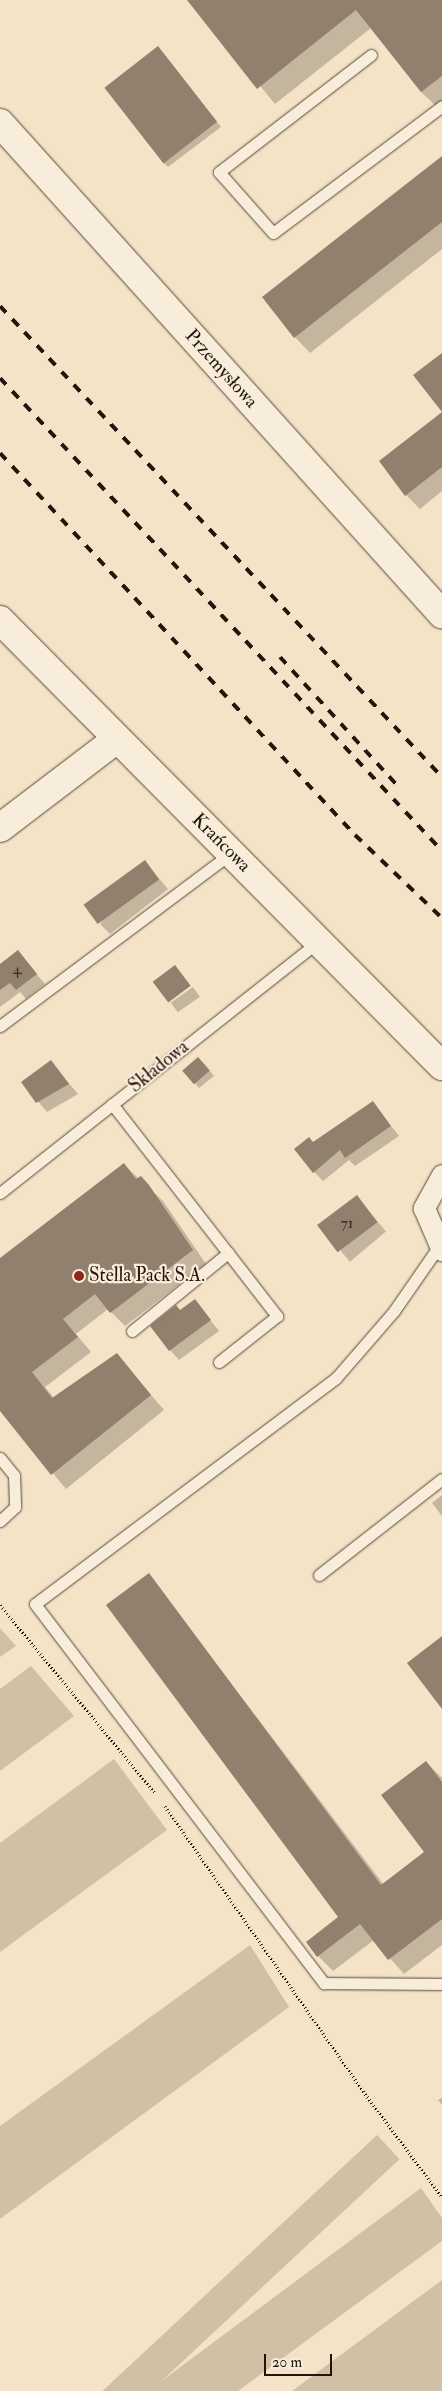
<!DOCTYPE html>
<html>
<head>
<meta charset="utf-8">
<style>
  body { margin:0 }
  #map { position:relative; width:442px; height:2391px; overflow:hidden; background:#f4e3c6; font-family:"IM FELL Double Pica",serif }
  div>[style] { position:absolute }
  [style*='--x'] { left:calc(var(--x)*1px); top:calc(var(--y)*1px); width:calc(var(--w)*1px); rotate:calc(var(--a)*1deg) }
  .green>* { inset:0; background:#d0c0a6; transform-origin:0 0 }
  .shadow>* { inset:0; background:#0003; transform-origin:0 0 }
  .building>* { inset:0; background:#90806d; transform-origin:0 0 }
  .path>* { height:3px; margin-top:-1.5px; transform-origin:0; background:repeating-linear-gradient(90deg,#23140c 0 1px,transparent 0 3.5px) }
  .roads { filter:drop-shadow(0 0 1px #57483a) drop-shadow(0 0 1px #57483a) }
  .lane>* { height:11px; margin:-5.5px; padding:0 5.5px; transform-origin:5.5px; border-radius:5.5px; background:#f8edda }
  .street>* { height:21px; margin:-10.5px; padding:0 10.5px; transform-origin:10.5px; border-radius:10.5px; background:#f8edda }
  .secondary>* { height:28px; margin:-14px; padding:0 14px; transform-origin:14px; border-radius:14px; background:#f8edda }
  .rail>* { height:4px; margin-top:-2px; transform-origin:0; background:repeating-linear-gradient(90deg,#23140c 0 9px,transparent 0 18px) }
  .dots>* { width:14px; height:14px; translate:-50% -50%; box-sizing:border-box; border:2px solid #f8edda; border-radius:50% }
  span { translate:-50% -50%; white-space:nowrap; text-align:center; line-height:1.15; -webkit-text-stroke:4.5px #f8edda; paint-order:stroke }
  .number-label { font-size:16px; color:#3e2f24 }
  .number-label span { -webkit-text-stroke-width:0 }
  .street-label { font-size:19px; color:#23140c }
  .poi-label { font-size:19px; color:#23140c }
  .left { translate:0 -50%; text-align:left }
  .scale { position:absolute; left:264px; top:2354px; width:68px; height:22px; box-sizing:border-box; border:2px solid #23140c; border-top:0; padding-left:6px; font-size:15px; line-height:18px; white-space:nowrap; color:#23140c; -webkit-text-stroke:4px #f8edda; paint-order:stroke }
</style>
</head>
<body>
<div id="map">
  <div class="green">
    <i style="clip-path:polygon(0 1628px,16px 1646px,0 1657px)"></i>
    <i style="clip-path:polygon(31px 1666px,74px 1716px,0 1771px,0 1689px)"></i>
    <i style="clip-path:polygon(114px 1759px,167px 1830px,0 1952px,0 1843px)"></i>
    <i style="clip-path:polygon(250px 1945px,289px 2007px,0 2219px,0 2126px)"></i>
    <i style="left:377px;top:2135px;width:33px;height:430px;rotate:47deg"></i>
    <i style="clip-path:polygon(421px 2188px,442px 2218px,442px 2241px,238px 2391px,148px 2391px)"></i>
    <i style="clip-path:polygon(442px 2280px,442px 2391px,292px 2391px)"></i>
  </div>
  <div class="shadow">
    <i style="clip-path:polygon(189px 0,442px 0,442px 105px,438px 108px,421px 92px,371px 28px,275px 104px)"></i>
    <i style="clip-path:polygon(162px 52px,221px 127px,168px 167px,164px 163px)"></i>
    <i style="clip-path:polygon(442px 159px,442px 249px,310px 353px,295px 337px)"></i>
    <i style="clip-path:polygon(442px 414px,442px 491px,420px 509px,406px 495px)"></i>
    <i style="clip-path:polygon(145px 862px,168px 889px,110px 934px,100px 924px)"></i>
    <i style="clip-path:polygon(18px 952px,45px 984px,26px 999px,20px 992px,0 1007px,0 966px)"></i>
    <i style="left:193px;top:987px;width:12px;height:27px;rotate:55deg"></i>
    <i style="clip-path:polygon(51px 1062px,78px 1094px,47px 1112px,22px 1083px)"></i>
    <i style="clip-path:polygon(203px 1063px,214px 1076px,199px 1088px,195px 1083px)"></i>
    <i style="clip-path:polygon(373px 1103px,399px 1136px,355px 1166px,349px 1160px,323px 1181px,314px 1172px,314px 1143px)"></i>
    <i style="clip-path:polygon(124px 1165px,163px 1201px,206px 1264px,125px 1326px,108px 1309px,76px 1334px,91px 1352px,45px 1387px,54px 1398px,116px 1354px,164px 1410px,66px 1489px,0 1409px,0 1260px)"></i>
    <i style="left:357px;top:1197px;width:45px;height:47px;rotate:50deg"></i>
    <i style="clip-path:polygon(195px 1301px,219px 1331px,179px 1360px,170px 1350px,180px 1311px)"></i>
    <i style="clip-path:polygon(442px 1495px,442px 1516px,432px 1503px)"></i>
    <i style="clip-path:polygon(149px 1575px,384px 1885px,426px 1853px,426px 1762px,442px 1778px,442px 1945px,404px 1974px,374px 1940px,333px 1971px,318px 1956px,339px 1917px)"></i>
    <i style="clip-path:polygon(442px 2098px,442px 2105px,438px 2100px)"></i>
  </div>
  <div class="building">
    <i style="clip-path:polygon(187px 0,442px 0,442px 76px,421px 92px,356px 10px,257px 89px)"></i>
    <i style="left:158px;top:46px;width:96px;height:68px;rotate:52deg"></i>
    <i style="clip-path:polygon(442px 156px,442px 222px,294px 338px,262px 297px)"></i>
    <i style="clip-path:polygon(442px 353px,442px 412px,413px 375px)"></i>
    <i style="clip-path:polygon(442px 412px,442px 467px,405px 496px,379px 461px)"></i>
    <i style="left:145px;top:860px;width:24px;height:76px;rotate:54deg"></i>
    <i style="clip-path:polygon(18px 950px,37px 974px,16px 990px,10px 983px,0 990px,0 964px)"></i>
    <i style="left:175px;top:965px;width:26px;height:28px;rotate:53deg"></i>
    <i style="left:198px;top:1057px;width:18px;height:21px;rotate:49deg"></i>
    <i style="clip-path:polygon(51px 1060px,69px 1084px,36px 1103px,21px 1082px)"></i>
    <i style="clip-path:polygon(373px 1101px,391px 1126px,345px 1158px,340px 1150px,313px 1173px,294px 1149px,309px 1137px,313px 1142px)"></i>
    <i style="clip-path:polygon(124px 1163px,136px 1179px,141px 1176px,149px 1185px,193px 1250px,110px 1313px,95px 1294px,63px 1319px,78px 1337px,32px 1372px,52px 1398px,117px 1353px,151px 1395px,51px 1475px,0 1411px,0 1258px)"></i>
    <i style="left:357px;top:1195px;width:34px;height:50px;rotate:53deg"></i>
    <i style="clip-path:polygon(195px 1299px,211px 1320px,169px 1351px,150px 1326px,176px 1305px,180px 1310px)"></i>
    <i style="clip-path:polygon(149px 1573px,381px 1885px,424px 1852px,381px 1795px,426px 1761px,442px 1782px,442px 1919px,388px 1960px,360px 1924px,317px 1957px,306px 1942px,338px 1917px,106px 1605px)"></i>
    <i style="clip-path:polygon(442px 1636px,442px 1709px,407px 1663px)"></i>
  </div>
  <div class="path">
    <i style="--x:0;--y:1605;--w:244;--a:50.5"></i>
    <i style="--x:165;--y:1806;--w:347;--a:55.2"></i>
    <i style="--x:363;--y:2091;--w:132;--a:53.3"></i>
  </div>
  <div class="roads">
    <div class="lane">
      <i style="--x:371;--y:55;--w:192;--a:142.4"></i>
      <i style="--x:219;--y:172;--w:81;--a:48.5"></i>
      <i style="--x:273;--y:233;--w:211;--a:-36.9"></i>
      <i style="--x:0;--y:1026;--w:289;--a:-36.8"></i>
      <i style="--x:112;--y:1104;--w:269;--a:52.1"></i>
      <i style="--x:277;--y:1316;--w:74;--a:141.6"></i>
      <i style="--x:0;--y:1193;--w:405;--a:-38.3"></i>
      <i style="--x:439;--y:1246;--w:79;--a:124.7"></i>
      <i style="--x:394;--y:1311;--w:89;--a:130.9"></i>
      <i style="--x:336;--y:1378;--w:376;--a:143.1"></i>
      <i style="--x:35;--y:1604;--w:477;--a:52.7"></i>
      <i style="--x:324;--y:1983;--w:118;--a:0.5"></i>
      <i style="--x:132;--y:1331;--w:124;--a:-39.1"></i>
      <i style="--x:0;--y:1458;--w:22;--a:51"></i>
      <i style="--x:14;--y:1475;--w:32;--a:88"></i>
      <i style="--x:15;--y:1507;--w:21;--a:137"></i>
      <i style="--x:319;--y:1575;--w:156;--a:-38"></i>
    </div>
    <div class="street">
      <i style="--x:442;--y:1175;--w:38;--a:119"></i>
      <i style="--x:424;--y:1208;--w:46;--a:66.8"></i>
    </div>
    <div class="secondary">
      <i style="--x:0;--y:123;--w:661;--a:48.01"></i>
      <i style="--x:0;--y:620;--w:628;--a:45.26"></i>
      <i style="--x:0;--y:828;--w:147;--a:-37.3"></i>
    </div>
  </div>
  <div class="rail">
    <i style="--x:0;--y:306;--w:646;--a:46.82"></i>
    <i style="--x:0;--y:378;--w:647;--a:46.94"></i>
    <i style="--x:0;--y:453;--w:521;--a:47.1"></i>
    <i style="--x:355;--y:835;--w:120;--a:43.7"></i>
    <i style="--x:280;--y:657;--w:173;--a:47.6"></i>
  </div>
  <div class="dots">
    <i style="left:79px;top:1276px;background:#8f2418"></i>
  </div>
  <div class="number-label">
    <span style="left:17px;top:969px">4</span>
    <span style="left:347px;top:1223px">71</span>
  </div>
  <div class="street-label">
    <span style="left:221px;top:369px;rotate:48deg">Przemysłowa</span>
    <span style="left:221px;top:843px;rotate:45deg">Krańcowa</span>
    <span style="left:159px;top:1067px;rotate:-39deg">Składowa</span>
  </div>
  <div class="poi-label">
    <span class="left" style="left:89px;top:1276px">Stella Pack S.A.</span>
  </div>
  <div class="scale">20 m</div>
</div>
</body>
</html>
